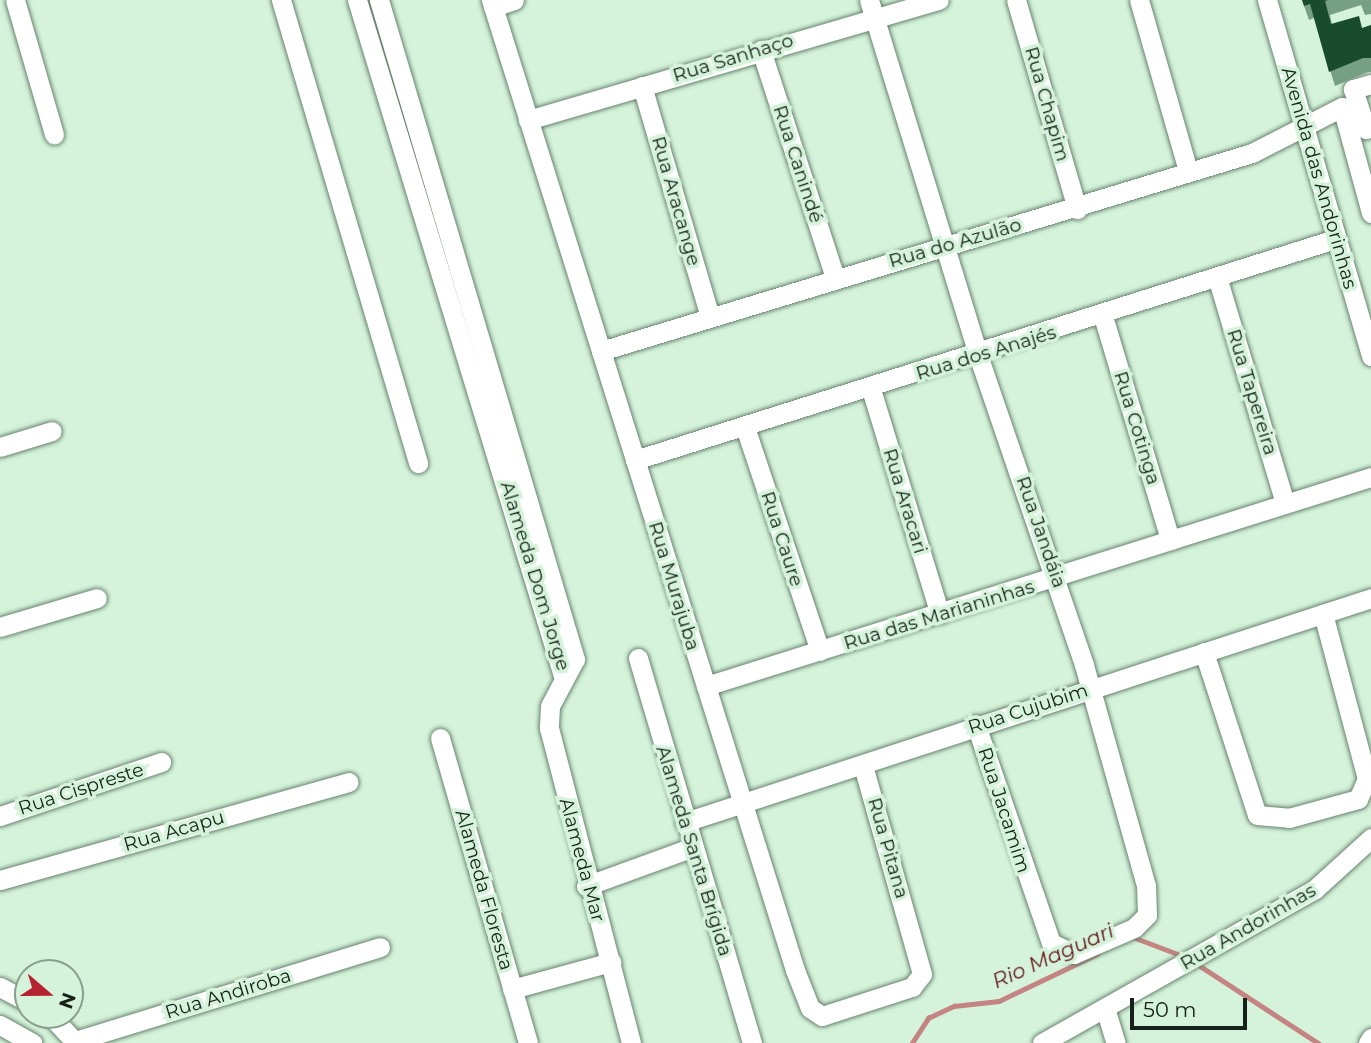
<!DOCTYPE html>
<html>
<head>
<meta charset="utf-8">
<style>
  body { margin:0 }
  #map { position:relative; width:1371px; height:1043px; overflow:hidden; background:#d5f3db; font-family:Montserrat,sans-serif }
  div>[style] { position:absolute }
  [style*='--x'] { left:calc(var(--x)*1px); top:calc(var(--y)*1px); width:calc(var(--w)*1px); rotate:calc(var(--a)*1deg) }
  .stream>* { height:4.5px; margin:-2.25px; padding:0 2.25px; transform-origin:2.25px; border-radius:2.25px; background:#c48481 }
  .roads { filter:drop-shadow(0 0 2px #67836d) drop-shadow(0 0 2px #67836d) }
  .minor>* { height:19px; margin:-9.5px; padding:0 9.5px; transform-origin:9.5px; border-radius:9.5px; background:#fff }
  .wall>* { inset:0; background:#77a082 }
  .building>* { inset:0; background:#194c2a }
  span { translate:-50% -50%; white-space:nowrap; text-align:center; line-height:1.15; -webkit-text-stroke:7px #d5f3db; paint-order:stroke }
  .street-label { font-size:19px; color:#162119 }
  .water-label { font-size:21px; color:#65181c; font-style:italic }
  .north { position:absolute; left:14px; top:959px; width:70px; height:70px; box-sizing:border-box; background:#d5f3db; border:2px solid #899f8d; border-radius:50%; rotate:110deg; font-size:19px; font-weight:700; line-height:28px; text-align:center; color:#162119 }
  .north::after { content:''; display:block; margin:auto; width:24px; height:32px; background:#b52331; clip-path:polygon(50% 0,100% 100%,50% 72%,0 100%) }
  .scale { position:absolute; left:1130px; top:998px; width:117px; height:32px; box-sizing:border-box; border:4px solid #162119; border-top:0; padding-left:9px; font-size:21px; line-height:24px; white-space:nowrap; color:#162119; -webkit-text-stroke:5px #d5f3db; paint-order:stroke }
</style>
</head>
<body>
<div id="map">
  <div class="stream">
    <i style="--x:1133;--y:937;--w:53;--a:20.8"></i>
    <i style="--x:1197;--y:964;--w:145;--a:33.1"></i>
    <i style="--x:912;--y:1043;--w:30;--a:-57"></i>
    <i style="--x:928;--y:1018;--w:29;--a:-25"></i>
    <i style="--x:954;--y:1006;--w:45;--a:-6.3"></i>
    <i style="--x:999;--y:1001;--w:109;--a:-25.6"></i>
  </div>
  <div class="roads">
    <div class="minor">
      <i style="--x:15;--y:0;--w:140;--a:73.8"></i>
      <i style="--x:281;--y:0;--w:483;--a:73.5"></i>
      <i style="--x:357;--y:0;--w:710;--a:73.05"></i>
      <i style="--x:379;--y:0;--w:688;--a:73.44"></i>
      <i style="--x:575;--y:659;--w:53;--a:118"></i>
      <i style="--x:550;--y:706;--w:22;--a:93"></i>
      <i style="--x:549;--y:728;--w:325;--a:75.4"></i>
      <i style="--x:491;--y:0;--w:1017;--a:72.6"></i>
      <i style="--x:795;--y:970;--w:41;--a:68.5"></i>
      <i style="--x:810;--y:1008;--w:14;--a:34"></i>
      <i style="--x:822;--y:1016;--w:95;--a:-17.9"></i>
      <i style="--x:912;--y:987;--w:16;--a:-52"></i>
      <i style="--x:922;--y:974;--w:217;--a:-105.8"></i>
      <i style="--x:869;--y:0;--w:371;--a:72.9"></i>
      <i style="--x:978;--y:355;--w:328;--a:71.1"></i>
      <i style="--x:1084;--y:665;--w:229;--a:74.3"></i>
      <i style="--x:1146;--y:885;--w:30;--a:88"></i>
      <i style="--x:1147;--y:915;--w:18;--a:135"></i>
      <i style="--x:1134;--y:928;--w:65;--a:156.6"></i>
      <i style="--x:1074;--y:954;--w:25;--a:-154"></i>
      <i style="--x:1051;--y:943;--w:231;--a:-109"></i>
      <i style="--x:1016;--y:0;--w:218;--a:73.7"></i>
      <i style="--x:1139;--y:0;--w:178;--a:74"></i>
      <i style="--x:1267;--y:0;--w:371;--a:73.7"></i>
      <i style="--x:493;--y:7;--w:22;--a:-18"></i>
      <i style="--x:761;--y:50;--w:240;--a:72"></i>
      <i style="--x:1371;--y:84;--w:19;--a:164"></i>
      <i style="--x:1353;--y:89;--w:42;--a:72"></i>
      <i style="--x:1366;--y:129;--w:5;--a:-22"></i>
      <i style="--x:642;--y:86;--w:241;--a:73.6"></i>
      <i style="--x:528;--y:120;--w:428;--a:-16.3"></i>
      <i style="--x:1218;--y:280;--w:233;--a:73.3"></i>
      <i style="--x:1103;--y:316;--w:234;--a:73.3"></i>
      <i style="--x:601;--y:351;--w:680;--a:-16.92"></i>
      <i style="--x:1252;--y:153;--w:101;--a:-27.1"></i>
      <i style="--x:1342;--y:107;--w:110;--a:74.7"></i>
      <i style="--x:871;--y:389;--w:235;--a:73"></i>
      <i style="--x:745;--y:427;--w:236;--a:71.5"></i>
      <i style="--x:0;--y:447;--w:54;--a:-17.1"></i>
      <i style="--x:635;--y:460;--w:734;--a:-17.52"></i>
      <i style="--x:0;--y:627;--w:101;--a:-16.6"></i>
      <i style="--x:1204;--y:652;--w:171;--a:72"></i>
      <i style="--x:1257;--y:815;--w:32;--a:5"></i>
      <i style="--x:1289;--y:818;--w:72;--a:-15.4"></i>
      <i style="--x:1358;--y:799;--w:22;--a:-66"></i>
      <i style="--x:1367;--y:779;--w:171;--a:-104.9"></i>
      <i style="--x:638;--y:658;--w:402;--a:73.5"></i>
      <i style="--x:706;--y:686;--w:697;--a:-17.45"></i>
      <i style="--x:440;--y:738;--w:317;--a:73.9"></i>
      <i style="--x:0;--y:816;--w:170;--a:-18.5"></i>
      <i style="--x:685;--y:822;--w:722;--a:-18.08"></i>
      <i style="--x:0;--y:880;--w:362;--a:-15.7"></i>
      <i style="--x:586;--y:886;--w:114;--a:-20"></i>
      <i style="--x:0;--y:987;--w:32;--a:28"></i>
      <i style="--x:512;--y:989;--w:103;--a:-15.3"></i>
      <i style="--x:1105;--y:1008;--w:37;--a:73"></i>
      <i style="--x:50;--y:1015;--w:38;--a:47"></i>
      <i style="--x:0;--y:1025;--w:37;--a:29"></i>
      <i style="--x:75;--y:1041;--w:319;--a:-17.1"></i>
      <i style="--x:1042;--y:1043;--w:313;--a:-29.4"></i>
      <i style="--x:1315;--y:889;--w:76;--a:-42.3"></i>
      <i style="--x:1368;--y:1043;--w:6;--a:-59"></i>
    </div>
  </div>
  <div class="wall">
    <i style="clip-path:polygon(1302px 0,1371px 0,1371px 14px,1365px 15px,1361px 5px,1330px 15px,1332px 24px,1363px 28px,1371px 25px,1371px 72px,1368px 72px,1335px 86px,1314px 18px,1309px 20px)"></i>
  </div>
  <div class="building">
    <i style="clip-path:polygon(1302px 0,1328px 0,1325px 1px,1331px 24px,1359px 16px,1362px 28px,1371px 25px,1371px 58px,1363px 58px,1329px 72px,1310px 4px,1304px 6px)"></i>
  </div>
  <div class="street-label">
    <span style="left:733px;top:58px;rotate:-17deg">Rua Sanhaço</span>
    <span style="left:1047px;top:104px;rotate:74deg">Rua Chapim</span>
    <span style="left:798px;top:164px;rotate:72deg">Rua Canindé</span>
    <span style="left:1319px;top:178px;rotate:74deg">Avenida das Andorinhas</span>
    <span style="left:676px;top:201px;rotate:74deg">Rua Aracange</span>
    <span style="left:955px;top:243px;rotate:-16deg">Rua do Azulão</span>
    <span style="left:986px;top:353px;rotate:-17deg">Rua dos Anajés</span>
    <span style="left:1252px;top:392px;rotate:73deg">Rua Tapereira</span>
    <span style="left:1137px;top:428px;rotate:73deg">Rua Cotinga</span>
    <span style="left:905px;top:501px;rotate:73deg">Rua Aracari</span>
    <span style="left:1041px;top:532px;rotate:71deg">Rua Jandáia</span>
    <span style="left:782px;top:539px;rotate:72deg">Rua Caure</span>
    <span style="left:535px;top:576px;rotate:73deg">Alameda Dom Jorge</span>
    <span style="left:674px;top:586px;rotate:73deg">Rua Murajuba</span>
    <span style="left:939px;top:615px;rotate:-17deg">Rua das Marianinhas</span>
    <span style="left:1028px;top:709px;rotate:-18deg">Rua Cujubim</span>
    <span style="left:81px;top:789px;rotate:-18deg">Rua Cispreste</span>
    <span style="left:1004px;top:810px;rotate:72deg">Rua Jacamim</span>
    <span style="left:174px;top:831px;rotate:-16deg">Rua Acapu</span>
    <span style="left:888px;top:848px;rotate:74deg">Rua Pitana</span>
    <span style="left:694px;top:851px;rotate:73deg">Alameda Santa Brígida</span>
    <span style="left:582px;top:860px;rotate:75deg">Alameda Mar</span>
    <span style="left:484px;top:890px;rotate:74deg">Alameda Floresta</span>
    <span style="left:1248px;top:927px;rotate:-30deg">Rua Andorinhas</span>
    <span style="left:228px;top:994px;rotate:-17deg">Rua Andiroba</span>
  </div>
  <div class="water-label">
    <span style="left:1053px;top:956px;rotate:-24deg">Rio Maguari</span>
  </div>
  <div class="north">N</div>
  <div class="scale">50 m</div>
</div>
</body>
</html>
